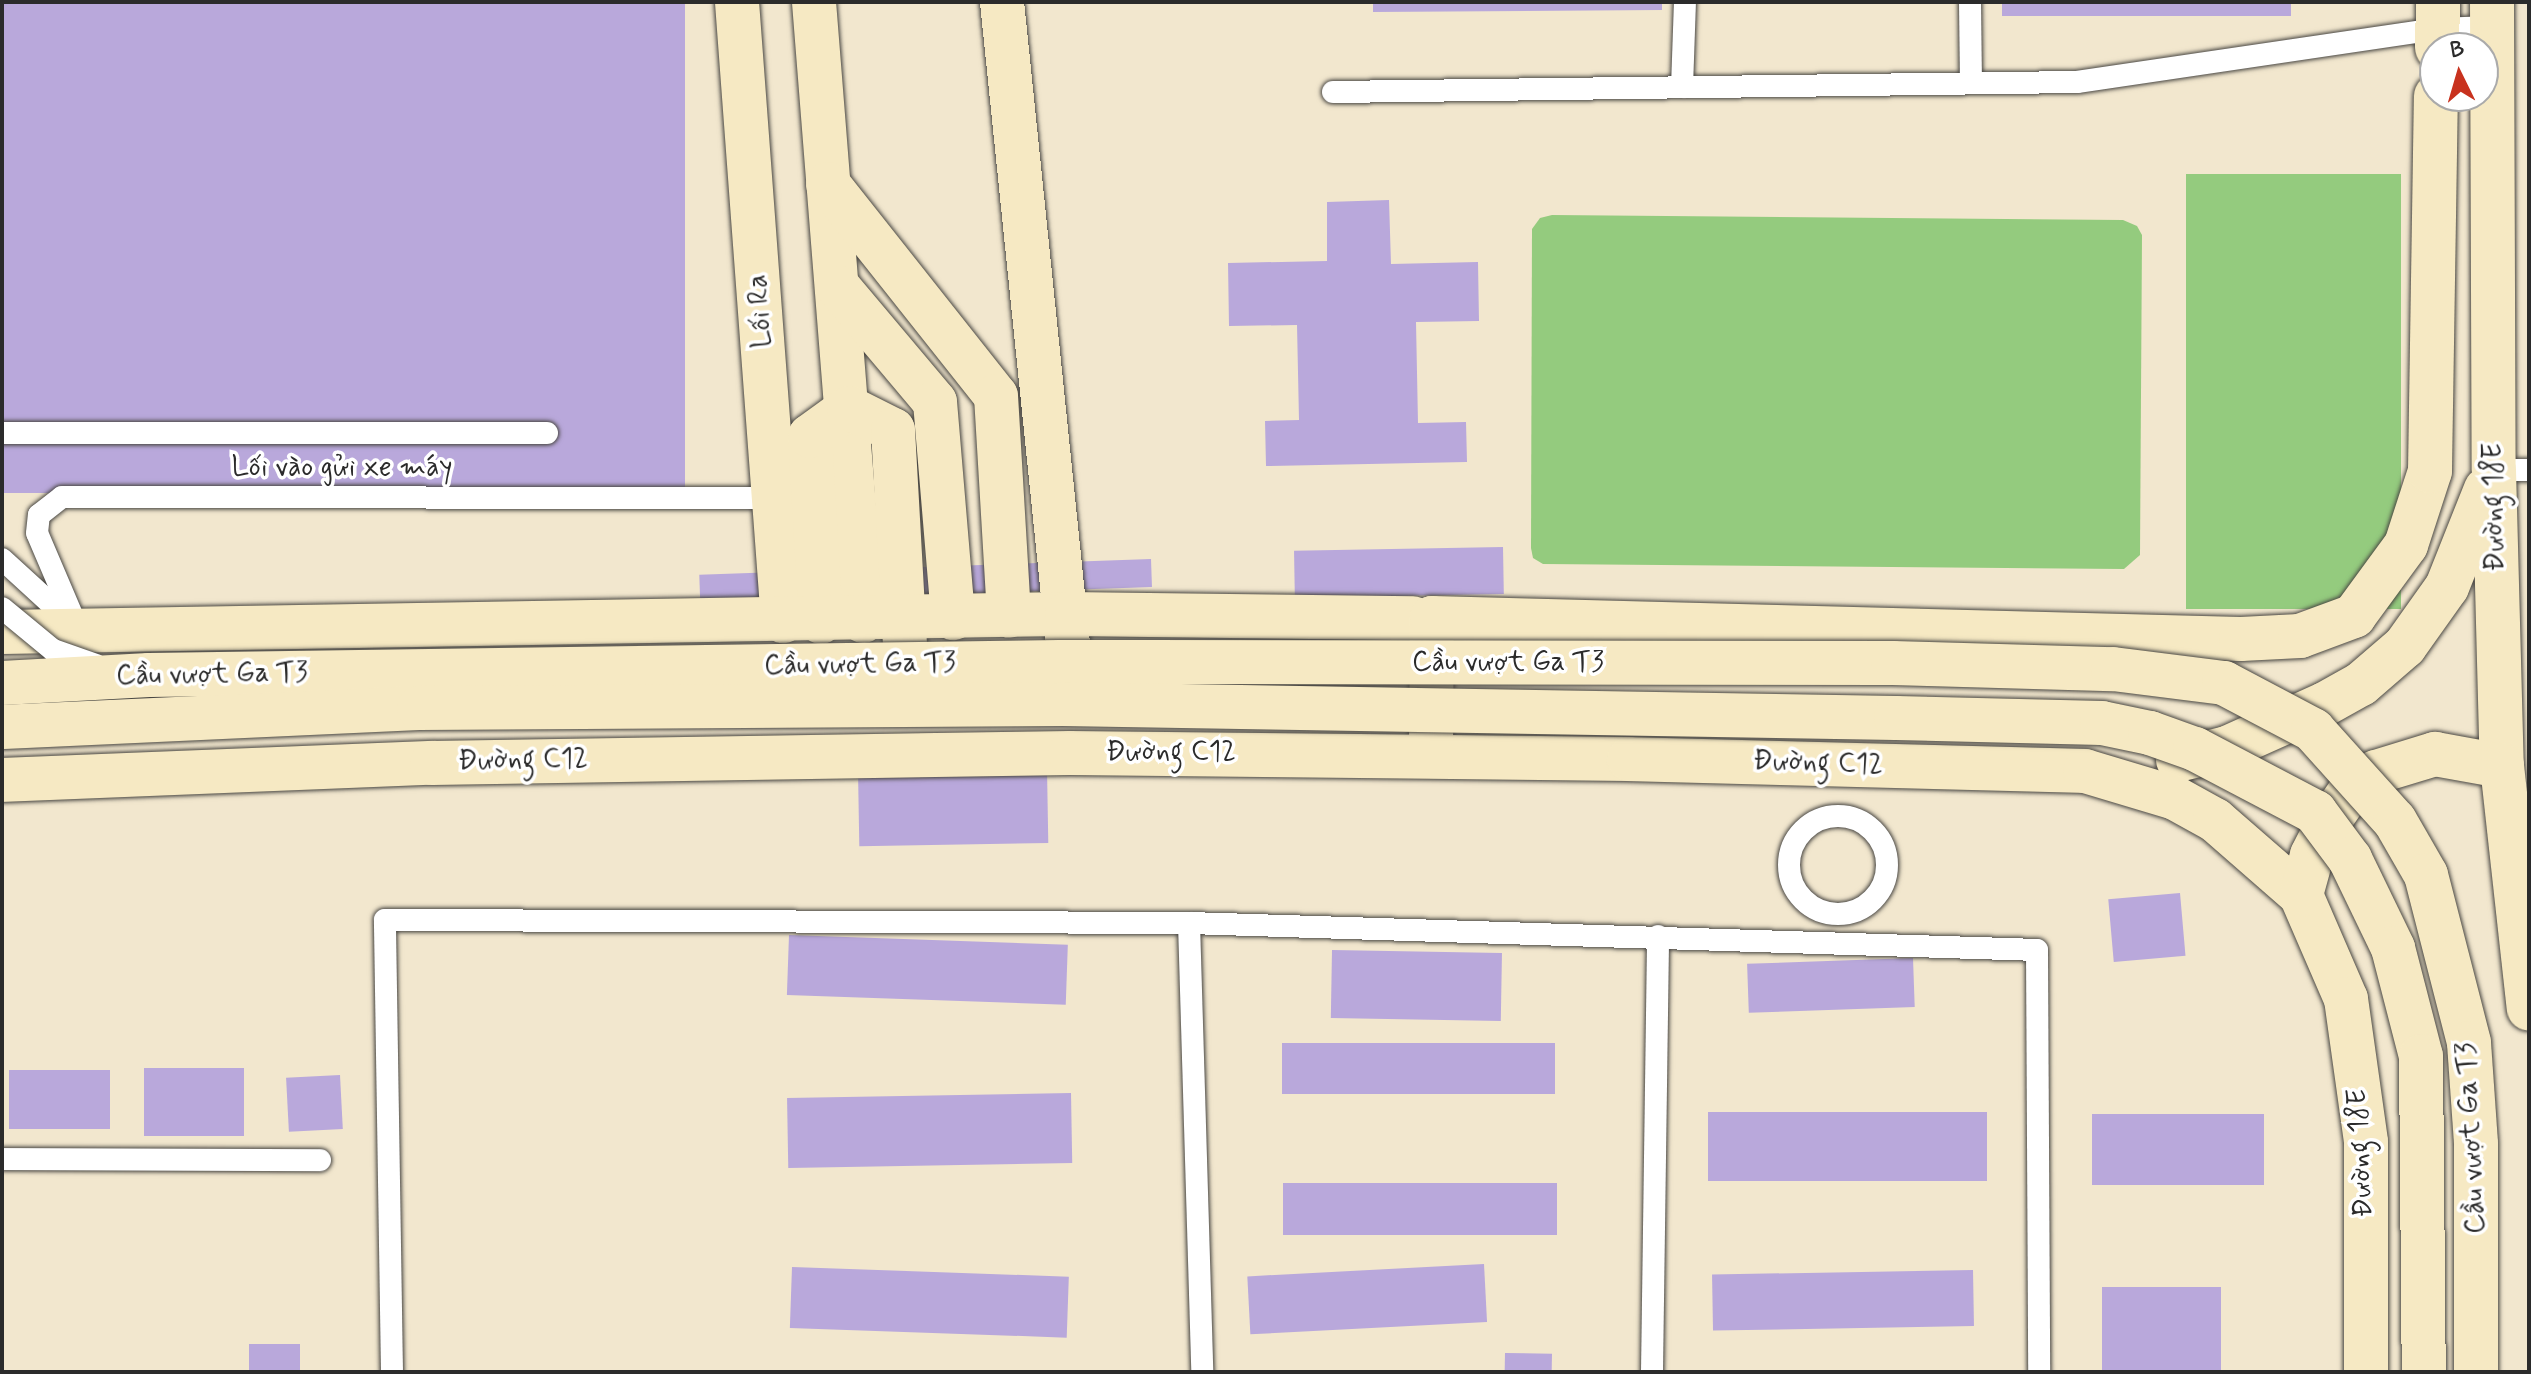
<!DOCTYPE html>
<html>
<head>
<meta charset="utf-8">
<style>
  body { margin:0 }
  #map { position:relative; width:2531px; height:1374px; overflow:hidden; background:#f2e7ce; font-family:Mynerve,sans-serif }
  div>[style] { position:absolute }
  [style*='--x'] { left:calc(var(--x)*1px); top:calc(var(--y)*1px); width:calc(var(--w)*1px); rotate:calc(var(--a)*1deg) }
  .green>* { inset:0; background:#94cb7e; transform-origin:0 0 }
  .building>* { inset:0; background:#b9a8db; transform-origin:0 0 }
  .roads { filter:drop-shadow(0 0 2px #494743) drop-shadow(0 0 2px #494743) }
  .lane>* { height:22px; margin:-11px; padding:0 11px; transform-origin:11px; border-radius:11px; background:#fff }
  .lane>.ring { margin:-11px; padding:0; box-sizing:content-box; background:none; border:22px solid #fff; border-radius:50% }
  .secondary>* { height:44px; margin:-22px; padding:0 22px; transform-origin:22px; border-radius:22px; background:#f6e9c3 }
  .bridges { filter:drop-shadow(0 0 2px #494743) drop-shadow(0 0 2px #494743) }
  .lane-bridge>* { height:22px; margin:-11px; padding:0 11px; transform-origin:11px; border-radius:11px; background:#fff }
  .secondary-bridge>* { height:44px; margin:-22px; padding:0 22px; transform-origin:22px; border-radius:22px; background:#f6e9c3 }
  span { translate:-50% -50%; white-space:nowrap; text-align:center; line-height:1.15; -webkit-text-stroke:7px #fff; paint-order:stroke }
  .street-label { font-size:28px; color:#2b2b2b }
  .frame { position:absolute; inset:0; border:4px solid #2b2b2b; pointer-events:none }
  .north { position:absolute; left:2419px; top:32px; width:80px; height:80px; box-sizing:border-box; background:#fff; border:2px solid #aaa; border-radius:50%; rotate:355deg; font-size:22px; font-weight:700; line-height:32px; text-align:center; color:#2b2b2b }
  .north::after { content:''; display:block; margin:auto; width:28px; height:36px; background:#c8321e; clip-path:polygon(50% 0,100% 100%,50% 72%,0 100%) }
</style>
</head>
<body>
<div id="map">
  <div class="green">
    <i style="left:2186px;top:174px;width:215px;height:435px"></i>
    <i style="clip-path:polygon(1552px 215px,2123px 220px,2137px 226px,2142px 235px,2140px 555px,2124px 569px,1543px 564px,1533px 558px,1531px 548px,1532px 229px,1540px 218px)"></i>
  </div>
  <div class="building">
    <i style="left:2px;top:2px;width:683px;height:491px"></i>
    <i style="clip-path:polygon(1373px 2px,1662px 2px,1662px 10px,1373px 12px)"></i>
    <i style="left:2002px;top:2px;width:289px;height:14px"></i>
    <i style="clip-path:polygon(1389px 200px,1391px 264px,1478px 262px,1479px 321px,1416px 322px,1418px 423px,1466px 422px,1467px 462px,1266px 466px,1265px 421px,1299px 420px,1297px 325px,1229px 326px,1228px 263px,1327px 261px,1327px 202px)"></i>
    <i style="left:1503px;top:547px;width:47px;height:209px;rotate:89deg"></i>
    <i style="left:1151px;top:559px;width:28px;height:452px;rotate:88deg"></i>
    <i style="left:1047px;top:769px;width:74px;height:189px;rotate:89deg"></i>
    <i style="left:2180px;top:893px;width:63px;height:72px;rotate:85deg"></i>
    <i style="left:789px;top:935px;width:279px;height:60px;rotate:2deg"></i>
    <i style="left:1332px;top:950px;width:170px;height:68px;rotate:1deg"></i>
    <i style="left:1913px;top:958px;width:49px;height:166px;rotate:88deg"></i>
    <i style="left:1282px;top:1043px;width:273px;height:51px"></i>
    <i style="left:244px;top:1068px;width:68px;height:100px;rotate:90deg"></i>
    <i style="left:9px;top:1070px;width:101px;height:59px"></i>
    <i style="left:340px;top:1075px;width:54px;height:54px;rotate:87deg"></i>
    <i style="left:1071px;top:1093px;width:70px;height:284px;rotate:89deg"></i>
    <i style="left:1987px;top:1112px;width:69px;height:279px;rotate:90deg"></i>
    <i style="left:2092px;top:1114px;width:172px;height:71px"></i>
    <i style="left:1557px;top:1183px;width:52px;height:274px;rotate:90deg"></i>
    <i style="left:1484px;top:1264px;width:58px;height:237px;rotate:87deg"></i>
    <i style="left:792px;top:1267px;width:277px;height:61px;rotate:2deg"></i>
    <i style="left:1973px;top:1270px;width:56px;height:261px;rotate:89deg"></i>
    <i style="left:2102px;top:1287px;width:119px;height:85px"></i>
    <i style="left:249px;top:1344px;width:51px;height:28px"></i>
    <i style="left:1505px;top:1353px;width:47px;height:19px;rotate:1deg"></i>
  </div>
  <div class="roads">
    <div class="lane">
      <i style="--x:1970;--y:2;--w:80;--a:89.3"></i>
      <i style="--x:1682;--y:87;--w:85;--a:-88"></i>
      <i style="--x:1333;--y:92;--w:744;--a:-0.77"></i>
      <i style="--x:2077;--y:82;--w:364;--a:-8.4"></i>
      <i style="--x:2437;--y:29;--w:55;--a:-2.1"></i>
      <i style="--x:2;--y:433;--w:545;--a:0"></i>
      <i style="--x:2494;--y:470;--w:35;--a:0"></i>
      <i style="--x:2;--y:559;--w:98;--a:42.5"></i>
      <i style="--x:78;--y:629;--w:104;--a:-113.1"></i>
      <i style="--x:37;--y:533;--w:18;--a:-84"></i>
      <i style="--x:39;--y:515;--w:29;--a:-38"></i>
      <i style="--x:62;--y:497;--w:713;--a:0.08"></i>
      <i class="ring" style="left:1789px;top:816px;width:76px;height:76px"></i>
      <i style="--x:1189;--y:923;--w:449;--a:88.3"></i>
      <i style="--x:2;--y:1159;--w:318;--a:0.2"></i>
      <i style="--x:392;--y:1372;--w:452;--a:-90.9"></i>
      <i style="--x:385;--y:920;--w:804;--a:0.21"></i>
      <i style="--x:1189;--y:923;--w:848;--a:1.82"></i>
      <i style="--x:2037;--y:950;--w:422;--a:89.7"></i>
      <i style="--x:1652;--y:1372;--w:436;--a:-89.2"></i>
    </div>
    <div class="secondary">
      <i style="--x:737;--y:2;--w:621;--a:85.75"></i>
      <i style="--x:814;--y:2;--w:621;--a:85.47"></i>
      <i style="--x:1002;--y:2;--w:645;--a:84.13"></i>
      <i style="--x:2492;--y:2;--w:468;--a:89.8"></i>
      <i style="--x:2494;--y:470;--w:296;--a:88.5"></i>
      <i style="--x:2502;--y:766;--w:244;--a:83.7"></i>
      <i style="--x:2437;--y:48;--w:46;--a:-88.8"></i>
      <i style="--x:828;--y:184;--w:270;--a:51.6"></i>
      <i style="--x:996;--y:396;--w:220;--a:86.6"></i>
      <i style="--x:839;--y:288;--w:149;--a:49.9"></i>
      <i style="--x:935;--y:402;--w:217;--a:85.2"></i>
      <i style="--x:821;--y:622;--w:186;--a:-93.4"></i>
      <i style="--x:810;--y:436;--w:48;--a:-35.7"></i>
      <i style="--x:849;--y:408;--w:49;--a:26.6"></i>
      <i style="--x:893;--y:430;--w:217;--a:86.8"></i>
      <i style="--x:2;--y:632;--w:1065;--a:-0.97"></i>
      <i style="--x:1067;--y:614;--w:346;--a:0.7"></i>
      <i style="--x:1431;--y:748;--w:130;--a:-89.6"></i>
      <i style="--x:1432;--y:618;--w:809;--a:1.49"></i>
      <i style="--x:2241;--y:639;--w:59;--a:-2.9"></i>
      <i style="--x:2300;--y:636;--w:58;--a:-20.3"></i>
      <i style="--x:2354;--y:616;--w:88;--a:-53.8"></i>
      <i style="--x:2406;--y:545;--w:78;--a:-72"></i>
      <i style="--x:2430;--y:471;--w:375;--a:-89.1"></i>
      <i style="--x:2178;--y:760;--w:50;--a:-13.8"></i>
      <i style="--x:2227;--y:748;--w:107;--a:-24.2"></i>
      <i style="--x:2325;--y:704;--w:41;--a:-29.1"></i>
      <i style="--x:2361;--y:684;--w:58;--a:-40.8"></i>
      <i style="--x:2405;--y:646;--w:72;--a:-54.6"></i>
      <i style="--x:2447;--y:587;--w:105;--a:-68.3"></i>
      <i style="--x:2;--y:780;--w:430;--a:-2.3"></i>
      <i style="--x:432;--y:763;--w:638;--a:-0.9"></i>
      <i style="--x:1070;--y:753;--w:559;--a:0.61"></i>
      <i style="--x:1629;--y:759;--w:456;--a:1.5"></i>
      <i style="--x:2085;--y:771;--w:94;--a:16.7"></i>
      <i style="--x:2175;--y:798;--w:46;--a:28.8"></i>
      <i style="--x:2215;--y:820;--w:114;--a:41.1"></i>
      <i style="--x:2301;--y:895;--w:113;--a:66.6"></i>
      <i style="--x:2346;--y:999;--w:144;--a:82"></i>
      <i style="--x:2366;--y:1142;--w:230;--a:90"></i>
      <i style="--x:2301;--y:895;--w:41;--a:-74.6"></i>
      <i style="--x:2312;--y:855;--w:39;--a:-63"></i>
      <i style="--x:2330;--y:820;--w:33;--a:-55"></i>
      <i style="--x:2349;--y:793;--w:34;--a:-38"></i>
      <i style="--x:2376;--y:772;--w:62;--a:-17"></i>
      <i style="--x:2435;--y:754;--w:68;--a:10.2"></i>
    </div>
  </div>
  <div class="bridges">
    <div class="lane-bridge">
      <i style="--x:2;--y:608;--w:66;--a:39.5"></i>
      <i style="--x:53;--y:650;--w:46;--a:19.2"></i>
    </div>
    <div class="secondary-bridge">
      <i style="--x:2;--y:683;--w:147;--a:-3.1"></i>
      <i style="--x:149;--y:675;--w:911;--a:-0.82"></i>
      <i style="--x:1060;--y:662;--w:833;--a:0.07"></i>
      <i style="--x:1893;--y:663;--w:220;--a:1.6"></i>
      <i style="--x:2113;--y:669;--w:112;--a:7.2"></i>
      <i style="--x:2224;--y:683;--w:101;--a:27.8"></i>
      <i style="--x:2313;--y:730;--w:122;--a:48"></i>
      <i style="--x:2395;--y:821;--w:62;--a:60.1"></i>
      <i style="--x:2426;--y:875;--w:173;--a:75.6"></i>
      <i style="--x:2469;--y:1043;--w:101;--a:86"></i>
      <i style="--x:2476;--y:1144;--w:228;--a:90"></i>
      <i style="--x:2;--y:727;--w:417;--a:-2.6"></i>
      <i style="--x:419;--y:708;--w:644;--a:-0.36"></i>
      <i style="--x:1063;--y:704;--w:833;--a:0.96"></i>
      <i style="--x:1896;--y:718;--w:206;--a:1.4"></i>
      <i style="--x:2102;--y:723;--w:49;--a:11.8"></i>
      <i style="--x:2150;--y:733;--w:48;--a:19.6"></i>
      <i style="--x:2195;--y:749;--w:136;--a:27.7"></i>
      <i style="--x:2315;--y:812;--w:59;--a:53.3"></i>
      <i style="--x:2350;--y:859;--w:99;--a:64.2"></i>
      <i style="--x:2393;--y:948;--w:112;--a:75.5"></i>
      <i style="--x:2421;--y:1056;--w:316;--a:89.5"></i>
    </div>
  </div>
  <div class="street-label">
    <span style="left:761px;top:311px;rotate:-94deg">Lối Ra</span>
    <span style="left:342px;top:468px">Lối vào gửi xe máy</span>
    <span style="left:2495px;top:507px;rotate:-91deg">Đường 18E</span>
    <span style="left:1508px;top:663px">Cầu vượt Ga T3</span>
    <span style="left:860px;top:665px;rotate:-1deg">Cầu vượt Ga T3</span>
    <span style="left:212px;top:675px;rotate:-1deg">Cầu vượt Ga T3</span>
    <span style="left:1171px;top:753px">Đường C12</span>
    <span style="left:523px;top:761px;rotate:-1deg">Đường C12</span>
    <span style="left:1818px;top:764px;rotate:2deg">Đường C12</span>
    <span style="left:2472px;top:1138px;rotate:-93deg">Cầu vượt Ga T3</span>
    <span style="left:2361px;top:1153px;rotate:-93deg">Đường 18E</span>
  </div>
  <div class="frame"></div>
  <div class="north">B</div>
</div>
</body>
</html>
